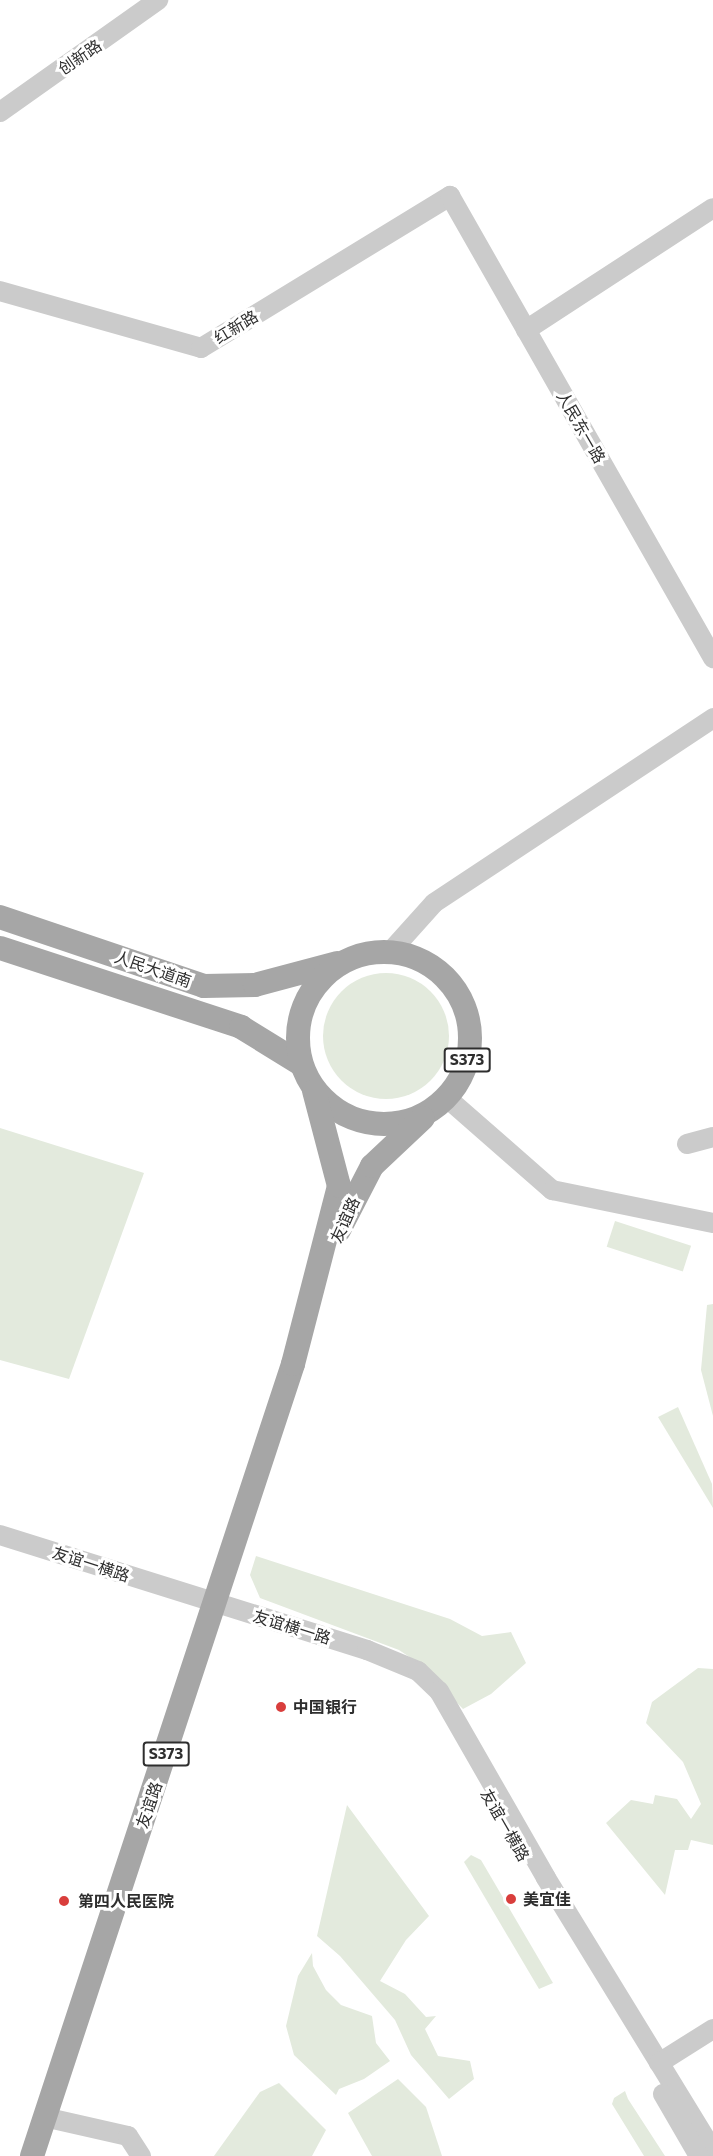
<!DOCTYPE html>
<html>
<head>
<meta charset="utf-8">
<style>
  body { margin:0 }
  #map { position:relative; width:713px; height:2156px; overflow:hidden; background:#fff; font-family:Commissioner,"Noto Sans SC",sans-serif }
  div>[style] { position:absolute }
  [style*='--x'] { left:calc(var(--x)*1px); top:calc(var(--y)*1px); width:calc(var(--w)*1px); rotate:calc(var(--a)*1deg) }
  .green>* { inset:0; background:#e3eadd; transform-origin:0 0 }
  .round { border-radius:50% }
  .minor>* { height:20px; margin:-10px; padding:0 10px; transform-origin:10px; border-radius:10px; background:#cbcbcb }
  .major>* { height:24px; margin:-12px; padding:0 12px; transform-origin:12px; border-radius:12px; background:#a6a6a6 }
  .major>.ring { margin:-12px; padding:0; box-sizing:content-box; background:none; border:24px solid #a6a6a6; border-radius:50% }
  .dots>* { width:16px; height:16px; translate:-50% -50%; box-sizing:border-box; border:3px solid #fff; border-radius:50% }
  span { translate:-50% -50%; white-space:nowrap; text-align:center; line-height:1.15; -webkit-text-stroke:6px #fff; paint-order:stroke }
  .shield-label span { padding:2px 4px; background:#fff; border:2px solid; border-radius:4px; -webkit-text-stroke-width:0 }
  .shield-label { font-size:15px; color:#2e2e2e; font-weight:700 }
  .street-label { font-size:16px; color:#2e2e2e }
  .poi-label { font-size:16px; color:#2e2e2e; font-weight:700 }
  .left { translate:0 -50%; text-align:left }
</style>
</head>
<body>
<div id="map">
  <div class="green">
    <i class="round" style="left:323px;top:973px;width:126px;height:126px"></i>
    <i style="clip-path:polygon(0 1128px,144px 1173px,69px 1379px,0 1360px)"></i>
    <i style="left:615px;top:1221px;width:80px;height:27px;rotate:18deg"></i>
    <i style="clip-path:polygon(713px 1304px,713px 1416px,701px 1370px,707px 1305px)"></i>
    <i style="clip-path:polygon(678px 1407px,712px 1484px,713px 1508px,658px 1417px)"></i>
    <i style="clip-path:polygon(256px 1556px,450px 1619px,482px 1636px,511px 1632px,526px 1663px,491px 1694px,463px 1709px,417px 1662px,399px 1650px,260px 1598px,250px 1575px)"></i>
    <i style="clip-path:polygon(698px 1668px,713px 1669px,713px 1845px,691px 1840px,688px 1850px,675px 1850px,665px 1895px,606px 1823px,631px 1800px,653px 1804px,655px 1795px,677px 1799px,691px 1819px,701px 1804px,683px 1762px,646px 1723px,652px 1702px)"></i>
    <i style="clip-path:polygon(347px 1805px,429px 1916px,406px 1940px,380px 1981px,405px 1994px,426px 2017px,436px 2016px,425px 2029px,438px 2056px,470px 2061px,474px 2079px,449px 2099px,411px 2055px,395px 2020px,340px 1956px,317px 1936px)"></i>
    <i style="clip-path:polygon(471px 1855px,481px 1860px,553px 1983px,539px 1989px,464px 1862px)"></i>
    <i style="clip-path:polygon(312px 1953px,313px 1966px,326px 1990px,341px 2005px,372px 2016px,376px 2043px,390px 2061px,364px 2079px,339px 2089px,336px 2095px,294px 2055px,286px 2026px,298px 1976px)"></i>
    <i style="clip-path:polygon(398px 2079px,426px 2107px,442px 2156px,372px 2156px,348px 2113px)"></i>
    <i style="clip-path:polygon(279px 2083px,326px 2130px,312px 2156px,214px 2156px,260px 2092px)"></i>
    <i style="clip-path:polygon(625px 2091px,628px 2099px,665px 2156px,644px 2156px,612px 2104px,614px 2098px)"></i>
  </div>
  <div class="minor">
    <i style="--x:0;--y:112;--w:194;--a:-35.3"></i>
    <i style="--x:0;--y:291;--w:209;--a:15.8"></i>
    <i style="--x:201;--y:348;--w:292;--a:-31.4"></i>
    <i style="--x:450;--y:196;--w:532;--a:60.35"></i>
    <i style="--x:526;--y:330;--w:223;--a:-33.1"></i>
    <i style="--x:391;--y:951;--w:64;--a:-48.1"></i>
    <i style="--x:434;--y:903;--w:335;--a:-33.5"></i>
    <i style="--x:447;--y:1098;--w:140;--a:41.2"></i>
    <i style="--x:552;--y:1190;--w:164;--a:11.6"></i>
    <i style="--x:687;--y:1144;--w:27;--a:-15"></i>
    <i style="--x:0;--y:1535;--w:385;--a:17.4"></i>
    <i style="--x:367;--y:1650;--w:55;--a:22.4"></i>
    <i style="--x:418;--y:1671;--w:29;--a:44"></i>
    <i style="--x:439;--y:1691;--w:215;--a:60.2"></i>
    <i style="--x:546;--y:1878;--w:320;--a:58.5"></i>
    <i style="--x:659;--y:2063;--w:64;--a:-32.2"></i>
    <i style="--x:663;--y:2094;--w:72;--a:59.9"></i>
    <i style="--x:44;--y:2117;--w:86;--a:12.7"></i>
    <i style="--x:128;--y:2136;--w:24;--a:57"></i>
  </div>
  <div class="major">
    <i style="--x:0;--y:917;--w:215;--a:18.7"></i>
    <i style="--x:204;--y:986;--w:51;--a:-1.1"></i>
    <i style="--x:255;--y:985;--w:85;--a:-15"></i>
    <i style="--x:0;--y:948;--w:254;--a:18.1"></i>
    <i style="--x:241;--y:1027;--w:70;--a:31.7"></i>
    <i class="ring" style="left:298px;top:952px;width:148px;height:148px"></i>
    <i style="--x:339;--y:1230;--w:72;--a:-62.7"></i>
    <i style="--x:372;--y:1166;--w:70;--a:-43.3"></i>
    <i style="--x:32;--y:2156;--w:834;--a:-71.76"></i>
    <i style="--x:293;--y:1364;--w:184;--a:-75.5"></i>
    <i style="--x:339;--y:1186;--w:98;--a:-104.7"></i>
  </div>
  <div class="dots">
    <i style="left:281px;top:1707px;background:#d93e3c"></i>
    <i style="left:511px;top:1899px;background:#d93e3c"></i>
    <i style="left:64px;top:1901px;background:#d93e3c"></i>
  </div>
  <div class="shield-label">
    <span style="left:467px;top:1060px">S373</span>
    <span style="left:166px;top:1754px">S373</span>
  </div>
  <div class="street-label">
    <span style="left:80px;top:57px;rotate:-34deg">创新路</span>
    <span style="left:236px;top:327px;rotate:-31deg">红新路</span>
    <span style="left:581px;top:427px;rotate:60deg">人民东一路</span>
    <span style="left:153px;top:969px;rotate:19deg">人民大道南</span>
    <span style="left:345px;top:1220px;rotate:-66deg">友谊路</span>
    <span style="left:91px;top:1564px;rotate:18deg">友谊一横路</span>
    <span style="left:292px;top:1627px;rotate:17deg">友谊横一路</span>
    <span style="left:149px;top:1805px;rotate:-71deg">友谊路</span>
    <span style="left:505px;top:1825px;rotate:60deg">友谊一横路</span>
  </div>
  <div class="poi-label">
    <span class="left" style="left:293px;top:1707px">中国银行</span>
    <span class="left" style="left:523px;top:1899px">美宜佳</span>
    <span class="left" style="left:78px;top:1901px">第四人民医院</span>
  </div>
</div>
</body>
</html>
